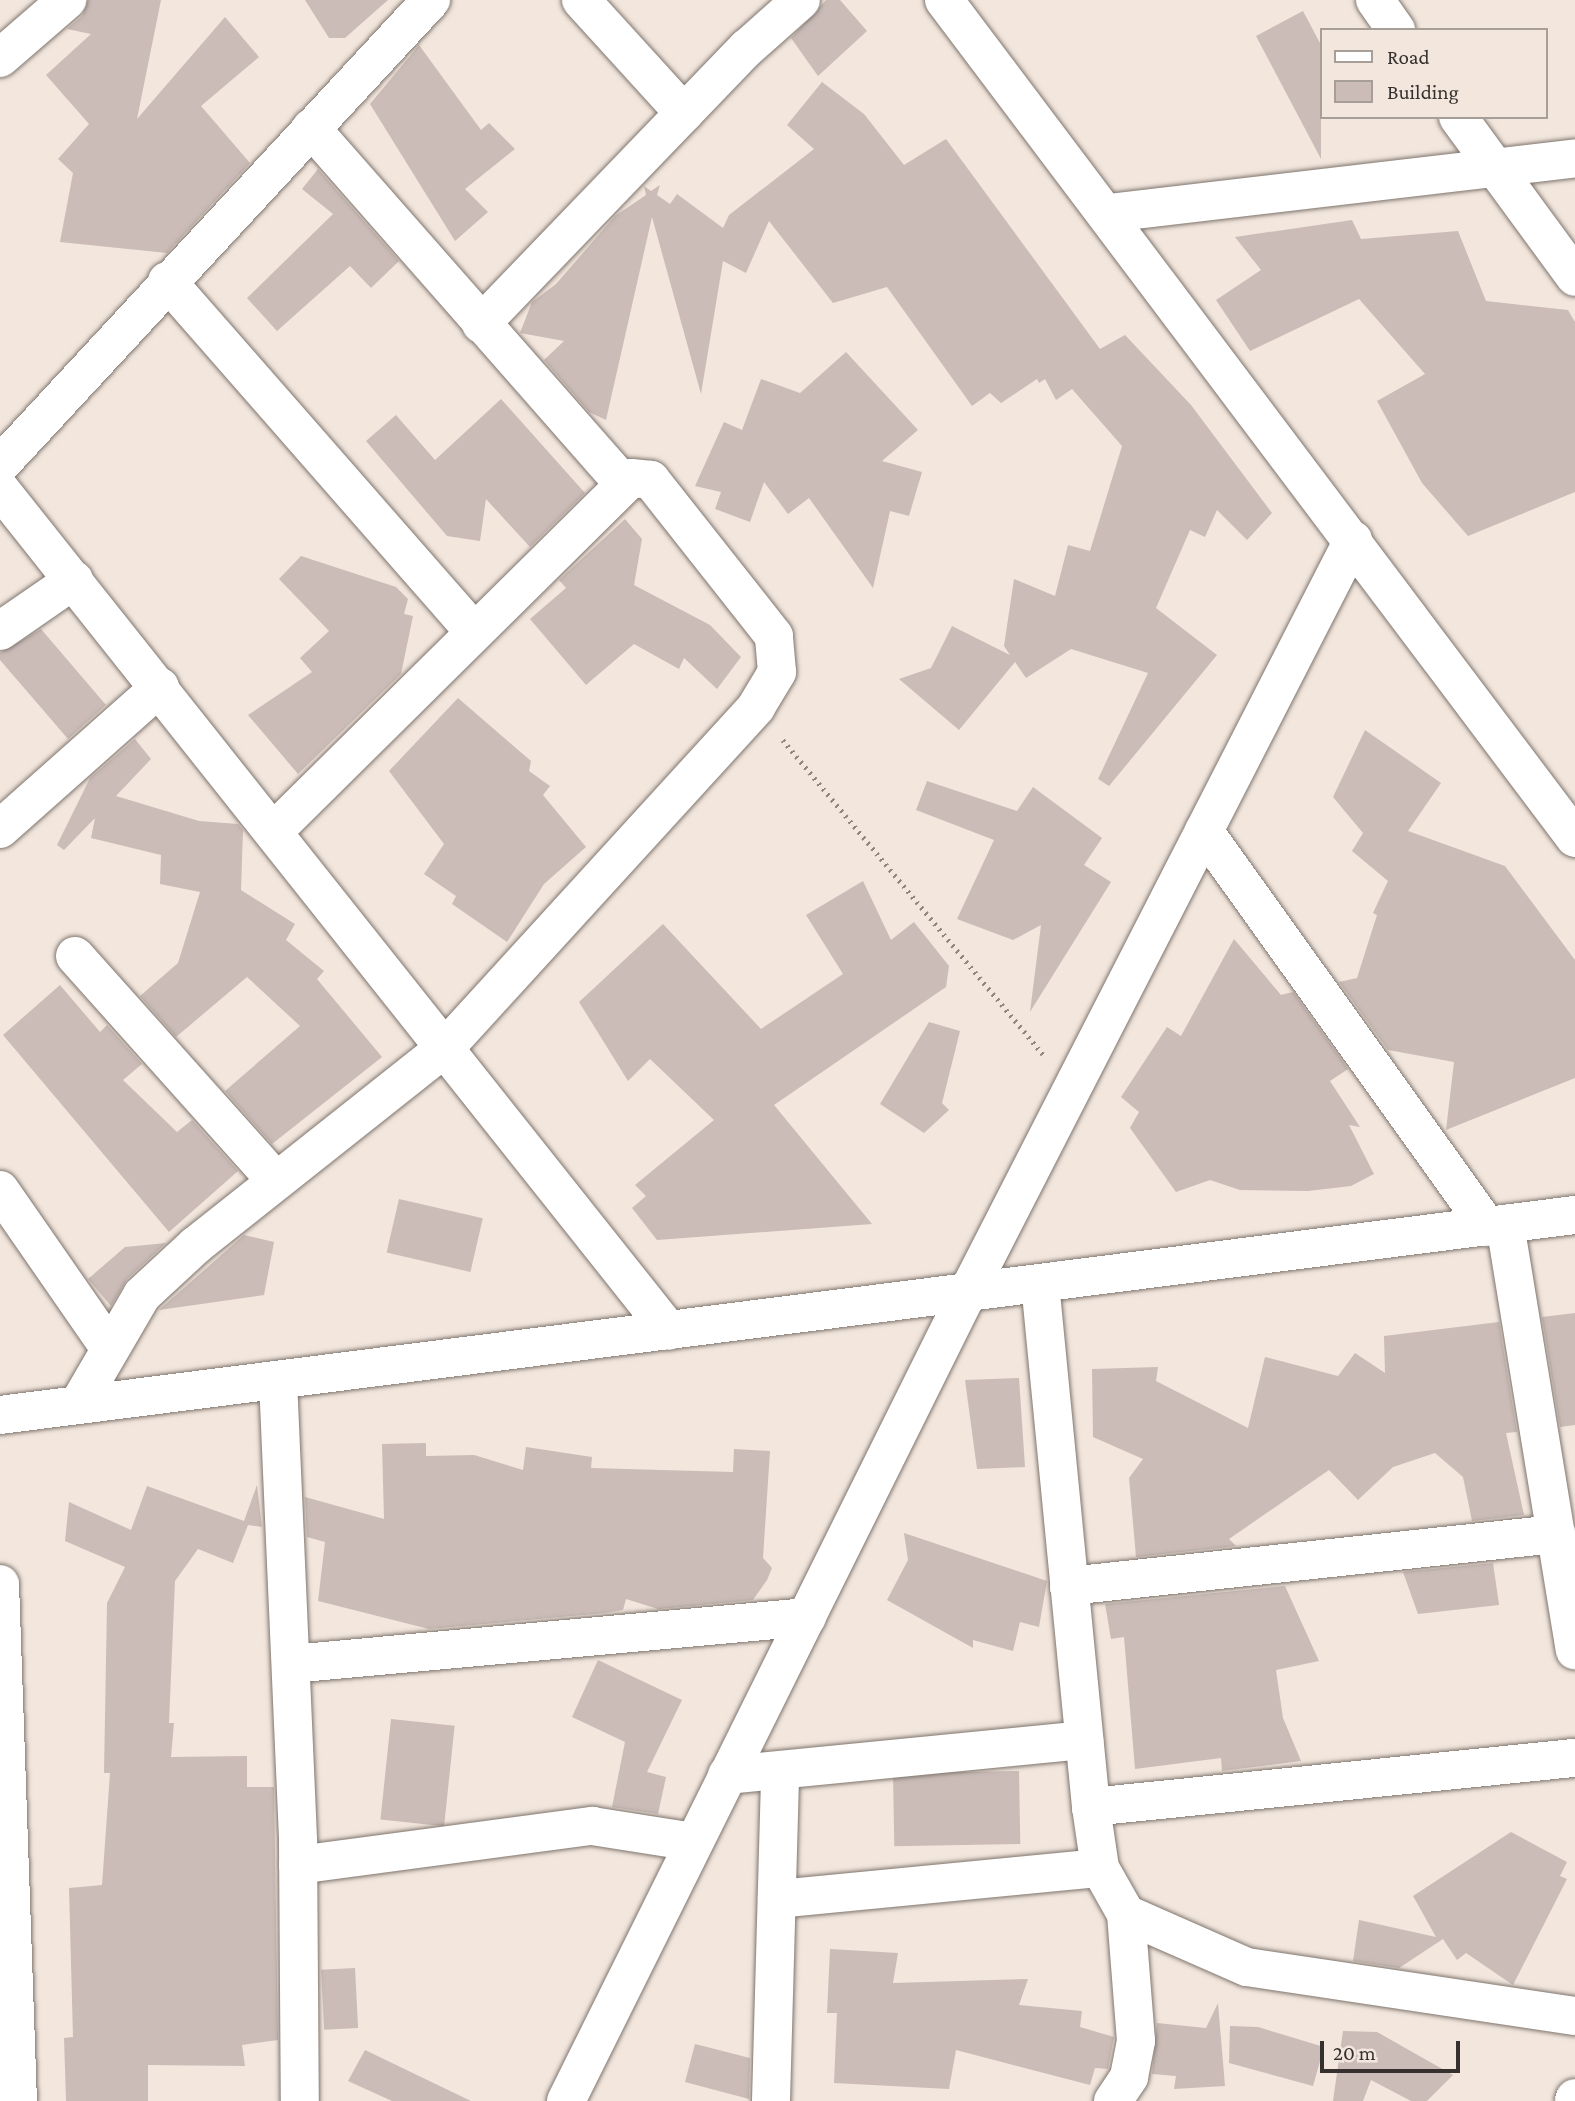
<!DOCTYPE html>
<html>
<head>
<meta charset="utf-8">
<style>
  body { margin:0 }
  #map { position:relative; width:1575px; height:2101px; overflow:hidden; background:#f2e6dd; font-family:"Crimson Pro",serif }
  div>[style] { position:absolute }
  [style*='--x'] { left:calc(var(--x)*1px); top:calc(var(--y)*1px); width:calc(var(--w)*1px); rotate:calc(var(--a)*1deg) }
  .building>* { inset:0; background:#cbbcb8; transform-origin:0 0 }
  .path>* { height:4.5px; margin-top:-2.25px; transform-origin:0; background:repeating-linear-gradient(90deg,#8e8680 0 2px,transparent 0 7px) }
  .roads { filter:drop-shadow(0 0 2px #7f756d) drop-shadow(0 0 2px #7f756d) }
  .minor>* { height:38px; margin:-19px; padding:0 19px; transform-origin:19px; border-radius:19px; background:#fff }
  .tertiary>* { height:38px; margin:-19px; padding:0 19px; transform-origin:19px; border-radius:19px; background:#fff }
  span { translate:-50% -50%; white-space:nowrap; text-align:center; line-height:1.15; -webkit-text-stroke:7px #f2e6dd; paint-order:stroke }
  .legend { position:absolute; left:1320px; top:28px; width:228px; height:91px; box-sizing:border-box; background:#f2e6dd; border:2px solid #a79e97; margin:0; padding:9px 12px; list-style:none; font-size:21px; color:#36312e }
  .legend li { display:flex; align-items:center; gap:14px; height:35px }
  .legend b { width:35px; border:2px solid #a79e97 }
  .scale { position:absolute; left:1320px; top:2041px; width:140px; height:32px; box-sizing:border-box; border:4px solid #36312e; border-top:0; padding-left:9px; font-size:21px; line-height:24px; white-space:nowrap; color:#36312e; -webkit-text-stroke:5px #f2e6dd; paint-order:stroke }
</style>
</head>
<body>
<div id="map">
  <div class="building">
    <i style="clip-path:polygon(88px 0,161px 0,137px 119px,225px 17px,259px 57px,201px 106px,250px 163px,167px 253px,60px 242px,73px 173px,58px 159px,89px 124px,46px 75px,91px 34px,67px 29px,82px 16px)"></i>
    <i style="clip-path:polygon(305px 0,388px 0,345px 38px,329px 38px)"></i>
    <i style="clip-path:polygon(826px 0,840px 0,867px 31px,818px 76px,791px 38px)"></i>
    <i style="clip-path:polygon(1303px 11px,1321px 45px,1321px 159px,1256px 36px)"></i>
    <i style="clip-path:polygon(419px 45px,481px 130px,489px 123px,515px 149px,465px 189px,488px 212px,455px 241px,370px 104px)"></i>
    <i style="clip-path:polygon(822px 82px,864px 114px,904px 165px,946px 139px,1100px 349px,1125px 335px,1191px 405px,1272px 513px,1247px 540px,1217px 510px,1205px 537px,1190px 530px,1156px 608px,1217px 655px,1109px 786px,1098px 779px,1148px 673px,1071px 649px,1026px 678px,1015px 662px,959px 730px,899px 679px,931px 668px,952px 626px,1010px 655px,1004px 646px,1014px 579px,1055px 596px,1068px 545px,1090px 551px,1122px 446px,1072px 389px,1056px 400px,1045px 379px,1039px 383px,1037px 379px,1001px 403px,990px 393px,972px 406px,887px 287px,833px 303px,769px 221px,746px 273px,723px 261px,701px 394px,652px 217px,606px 420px,589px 412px,544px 360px,564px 341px,520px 333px,532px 302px,556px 284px,615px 216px,646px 195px,644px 186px,651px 191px,660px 185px,657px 195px,670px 204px,677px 194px,723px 228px,729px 215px,814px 149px,787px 125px)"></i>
    <i style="clip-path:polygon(318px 169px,399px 261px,371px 288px,350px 266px,277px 331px,247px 298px,333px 214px,302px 189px)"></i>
    <i style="clip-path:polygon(1352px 220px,1361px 239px,1458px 231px,1486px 301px,1568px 310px,1575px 322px,1575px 492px,1468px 536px,1422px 483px,1377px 401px,1425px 374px,1359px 299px,1250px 351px,1216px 300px,1261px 270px,1235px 237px)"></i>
    <i style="clip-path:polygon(846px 352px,918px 430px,882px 461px,922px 472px,909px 516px,890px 511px,873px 588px,809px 498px,788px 514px,764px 482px,750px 522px,715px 509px,721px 492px,695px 486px,724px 422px,742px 430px,761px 379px,800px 393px)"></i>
    <i style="clip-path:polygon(501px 399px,585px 493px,530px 547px,486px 499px,480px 541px,447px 536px,366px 441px,396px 415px,435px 460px)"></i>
    <i style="clip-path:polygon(625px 519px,642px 539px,634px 585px,710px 625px,741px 657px,717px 689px,684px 658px,679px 669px,634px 644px,586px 685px,530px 619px,566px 588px,559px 580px)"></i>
    <i style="clip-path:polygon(301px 556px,396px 587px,408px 599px,404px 614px,413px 616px,401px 674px,298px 774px,248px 715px,312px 672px,300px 658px,329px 631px,279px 579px)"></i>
    <i style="clip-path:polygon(41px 629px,106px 705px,68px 739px,0 660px,0 653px)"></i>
    <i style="clip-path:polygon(458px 698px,531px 761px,529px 771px,550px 786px,543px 795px,586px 847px,544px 884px,507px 942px,452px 904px,456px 896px,424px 874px,444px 844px,389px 771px)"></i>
    <i style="clip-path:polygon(1365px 730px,1441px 783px,1408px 831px,1505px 866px,1575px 960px,1575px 1078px,1446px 1130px,1454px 1062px,1388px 1050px,1339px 982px,1357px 978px,1377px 915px,1373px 913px,1388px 881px,1352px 851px,1363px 833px,1333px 797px)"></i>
    <i style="clip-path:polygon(135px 739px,151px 759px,116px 796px,199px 821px,238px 824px,243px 830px,241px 890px,295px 924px,286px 940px,324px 971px,317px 979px,382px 1057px,272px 1144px,225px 1091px,300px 1026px,247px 977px,176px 1037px,140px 996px,178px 963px,200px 892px,160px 884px,161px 855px,91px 838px,95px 818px,64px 850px,57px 845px,90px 778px)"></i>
    <i style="clip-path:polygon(927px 781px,1017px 811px,1033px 787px,1102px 838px,1084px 865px,1111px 882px,1030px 1012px,1041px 925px,1013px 940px,957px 919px,994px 840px,916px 810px)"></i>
    <i style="clip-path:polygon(863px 881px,891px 940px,914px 922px,949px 966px,946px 987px,774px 1105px,872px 1224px,657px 1240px,632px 1208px,646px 1196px,635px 1185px,714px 1120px,650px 1059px,628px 1081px,579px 1002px,663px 924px,761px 1029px,843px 974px,806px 915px)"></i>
    <i style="clip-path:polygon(1234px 939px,1281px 995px,1293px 992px,1348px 1069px,1330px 1081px,1360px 1127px,1349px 1125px,1374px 1174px,1351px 1186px,1308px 1191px,1240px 1190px,1210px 1180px,1176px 1192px,1130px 1128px,1139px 1112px,1121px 1097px,1167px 1027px,1181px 1036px)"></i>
    <i style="clip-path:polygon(60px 985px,100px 1032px,107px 1025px,142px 1064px,123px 1080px,177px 1132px,192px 1120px,238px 1171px,169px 1232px,3px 1035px)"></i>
    <i style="clip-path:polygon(929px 1022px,960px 1031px,942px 1103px,949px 1110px,924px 1133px,880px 1104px)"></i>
    <i style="left:399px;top:1199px;width:86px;height:55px;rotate:13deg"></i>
    <i style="clip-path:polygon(244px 1235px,274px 1242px,264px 1295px,159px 1310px)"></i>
    <i style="clip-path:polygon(166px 1243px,127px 1279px,111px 1306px,88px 1279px,125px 1247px)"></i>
    <i style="clip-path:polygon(1575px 1313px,1575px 1425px,1560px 1427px,1542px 1317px)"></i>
    <i style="clip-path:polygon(1499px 1322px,1517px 1432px,1506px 1433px,1524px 1515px,1472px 1521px,1463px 1477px,1435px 1453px,1393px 1467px,1358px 1500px,1329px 1470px,1229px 1539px,1236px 1546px,1136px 1557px,1129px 1478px,1143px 1459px,1093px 1437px,1092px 1369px,1158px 1367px,1156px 1381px,1248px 1428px,1265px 1357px,1338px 1376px,1355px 1353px,1385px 1373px,1384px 1336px)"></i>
    <i style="clip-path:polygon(1019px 1378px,1025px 1467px,977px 1469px,965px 1380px)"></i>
    <i style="clip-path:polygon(426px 1443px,426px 1456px,474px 1455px,523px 1470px,526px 1447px,592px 1457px,591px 1468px,733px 1472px,734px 1449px,770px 1451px,763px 1558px,772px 1568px,767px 1580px,753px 1600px,658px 1609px,626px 1599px,623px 1610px,605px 1613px,429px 1629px,318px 1601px,325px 1542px,307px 1537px,305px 1497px,384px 1519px,382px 1444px)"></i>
    <i style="clip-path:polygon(257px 1485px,262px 1527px,248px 1525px,233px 1563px,198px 1549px,175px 1581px,169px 1723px,174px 1723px,171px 1757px,247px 1756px,247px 1787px,274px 1787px,278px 2040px,242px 2045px,245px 2066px,148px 2065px,148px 2101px,66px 2101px,64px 2038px,73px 2037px,69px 1888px,102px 1885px,110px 1773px,104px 1773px,107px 1603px,125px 1567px,65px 1541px,69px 1502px,131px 1530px,147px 1486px,244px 1521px)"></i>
    <i style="clip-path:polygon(904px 1533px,1047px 1581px,1039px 1627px,1020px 1622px,1013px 1651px,973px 1640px,973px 1648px,887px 1600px,908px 1560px)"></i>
    <i style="clip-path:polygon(1493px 1563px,1499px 1605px,1418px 1614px,1403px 1572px)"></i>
    <i style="clip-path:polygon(1285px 1586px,1319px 1661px,1276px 1670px,1283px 1718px,1301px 1761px,1222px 1771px,1221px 1758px,1135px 1769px,1124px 1637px,1111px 1639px,1105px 1604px)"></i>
    <i style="clip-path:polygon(598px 1660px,682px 1700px,647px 1772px,666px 1777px,658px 1814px,612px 1807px,625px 1742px,572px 1717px)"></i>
    <i style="left:391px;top:1719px;width:64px;height:101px;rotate:6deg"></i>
    <i style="left:1019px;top:1771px;width:73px;height:126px;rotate:89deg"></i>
    <i style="clip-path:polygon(1511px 1832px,1567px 1862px,1560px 1876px,1567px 1879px,1513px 1985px,1466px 1953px,1457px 1960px,1443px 1939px,1399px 1968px,1353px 1961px,1359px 1920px,1436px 1937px,1413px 1896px)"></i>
    <i style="clip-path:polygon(830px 1949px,898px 1953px,893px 1983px,1028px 1979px,1019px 2005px,1082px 2011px,1080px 2027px,1114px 2037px,1108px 2069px,1095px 2068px,1090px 2085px,956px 2050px,949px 2089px,834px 2083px,837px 2013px,827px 2013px)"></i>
    <i style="left:355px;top:1968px;width:60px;height:34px;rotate:87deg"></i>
    <i style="clip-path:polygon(1218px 2003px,1225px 2086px,1174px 2089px,1176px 2076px,1152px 2074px,1157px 2023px,1206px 2028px)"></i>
    <i style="clip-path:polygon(1230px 2026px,1258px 2027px,1324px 2047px,1313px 2086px,1229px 2063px)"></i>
    <i style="clip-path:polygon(1343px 2031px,1377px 2032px,1453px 2075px,1427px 2101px,1411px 2101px,1371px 2080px,1363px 2101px,1333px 2101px)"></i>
    <i style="clip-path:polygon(695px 2044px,750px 2058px,749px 2099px,685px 2082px)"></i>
    <i style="clip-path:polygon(365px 2050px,471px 2101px,392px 2101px,348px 2081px)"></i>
  </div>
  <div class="path">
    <i style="--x:783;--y:740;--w:408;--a:50.4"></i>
  </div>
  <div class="roads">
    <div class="minor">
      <i style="--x:581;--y:0;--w:153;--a:47.7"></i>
      <i style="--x:1375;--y:0;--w:37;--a:55"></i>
      <i style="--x:0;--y:58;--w:89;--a:-40.9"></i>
      <i style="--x:1458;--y:117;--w:198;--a:53.8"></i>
      <i style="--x:311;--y:128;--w:471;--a:48.7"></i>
      <i style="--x:1110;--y:213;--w:468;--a:-6.7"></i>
      <i style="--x:167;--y:281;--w:465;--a:48.8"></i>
      <i style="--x:481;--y:324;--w:383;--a:-46.1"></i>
      <i style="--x:747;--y:48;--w:72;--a:-41.6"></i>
      <i style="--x:0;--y:465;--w:634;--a:-47.17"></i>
      <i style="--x:0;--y:489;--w:1075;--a:51.53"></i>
      <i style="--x:0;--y:631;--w:90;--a:-34.6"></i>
      <i style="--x:0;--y:829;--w:214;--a:-41.6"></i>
      <i style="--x:1204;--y:831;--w:487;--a:54.4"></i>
      <i style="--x:75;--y:956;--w:300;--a:48.2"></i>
      <i style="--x:0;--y:1190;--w:193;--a:55.3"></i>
      <i style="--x:1505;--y:1224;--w:432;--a:80.7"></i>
      <i style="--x:1040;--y:1283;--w:526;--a:84.44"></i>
      <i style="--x:1091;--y:1807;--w:62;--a:81.6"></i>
      <i style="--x:1100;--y:1868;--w:53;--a:60.5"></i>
      <i style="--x:1126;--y:1914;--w:132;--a:23.7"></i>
      <i style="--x:1247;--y:1967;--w:332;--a:8.5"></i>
      <i style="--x:278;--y:1380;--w:463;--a:87.5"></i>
      <i style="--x:298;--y:1843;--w:258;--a:89.6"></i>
      <i style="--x:78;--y:1405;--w:127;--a:-59.8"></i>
      <i style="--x:142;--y:1295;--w:74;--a:-42.8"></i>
      <i style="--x:196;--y:1245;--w:319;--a:-38.4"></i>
      <i style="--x:446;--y:1047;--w:460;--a:-47.6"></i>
      <i style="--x:756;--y:707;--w:41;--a:-59"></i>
      <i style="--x:777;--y:672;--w:36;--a:-95"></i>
      <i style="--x:774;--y:636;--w:199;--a:-128.3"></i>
      <i style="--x:651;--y:480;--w:20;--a:-174"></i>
      <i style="--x:631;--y:478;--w:501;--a:135.32"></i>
      <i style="--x:0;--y:1584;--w:517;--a:88.01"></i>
      <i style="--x:1069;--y:1586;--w:490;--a:-6.1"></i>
      <i style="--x:291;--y:1664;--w:518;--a:-5.2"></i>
      <i style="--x:727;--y:1775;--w:359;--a:-5.6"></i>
      <i style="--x:1091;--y:1807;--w:486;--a:-5.8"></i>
      <i style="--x:298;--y:1865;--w:297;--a:-7.6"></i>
      <i style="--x:592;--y:1826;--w:103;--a:8.9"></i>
      <i style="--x:777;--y:1899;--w:324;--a:-5.5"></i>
      <i style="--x:566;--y:2101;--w:903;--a:-63.58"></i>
      <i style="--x:968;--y:1292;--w:845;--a:-62.89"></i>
      <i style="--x:771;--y:2101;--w:327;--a:-88.4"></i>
      <i style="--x:1113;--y:2101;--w:29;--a:-56"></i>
      <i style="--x:1129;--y:2077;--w:37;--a:-79"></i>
      <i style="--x:1136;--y:2041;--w:127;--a:-94.5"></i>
      <i style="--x:1574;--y:2101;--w:3;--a:-72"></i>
    </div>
    <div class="tertiary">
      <i style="--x:944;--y:0;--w:1049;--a:53.02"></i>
      <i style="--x:0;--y:1415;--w:1588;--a:-7.24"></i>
    </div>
  </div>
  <ul class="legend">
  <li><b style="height:9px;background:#fff"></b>Road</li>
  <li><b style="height:19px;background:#cbbcb8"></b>Building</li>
  </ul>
  <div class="scale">20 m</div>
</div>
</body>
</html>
